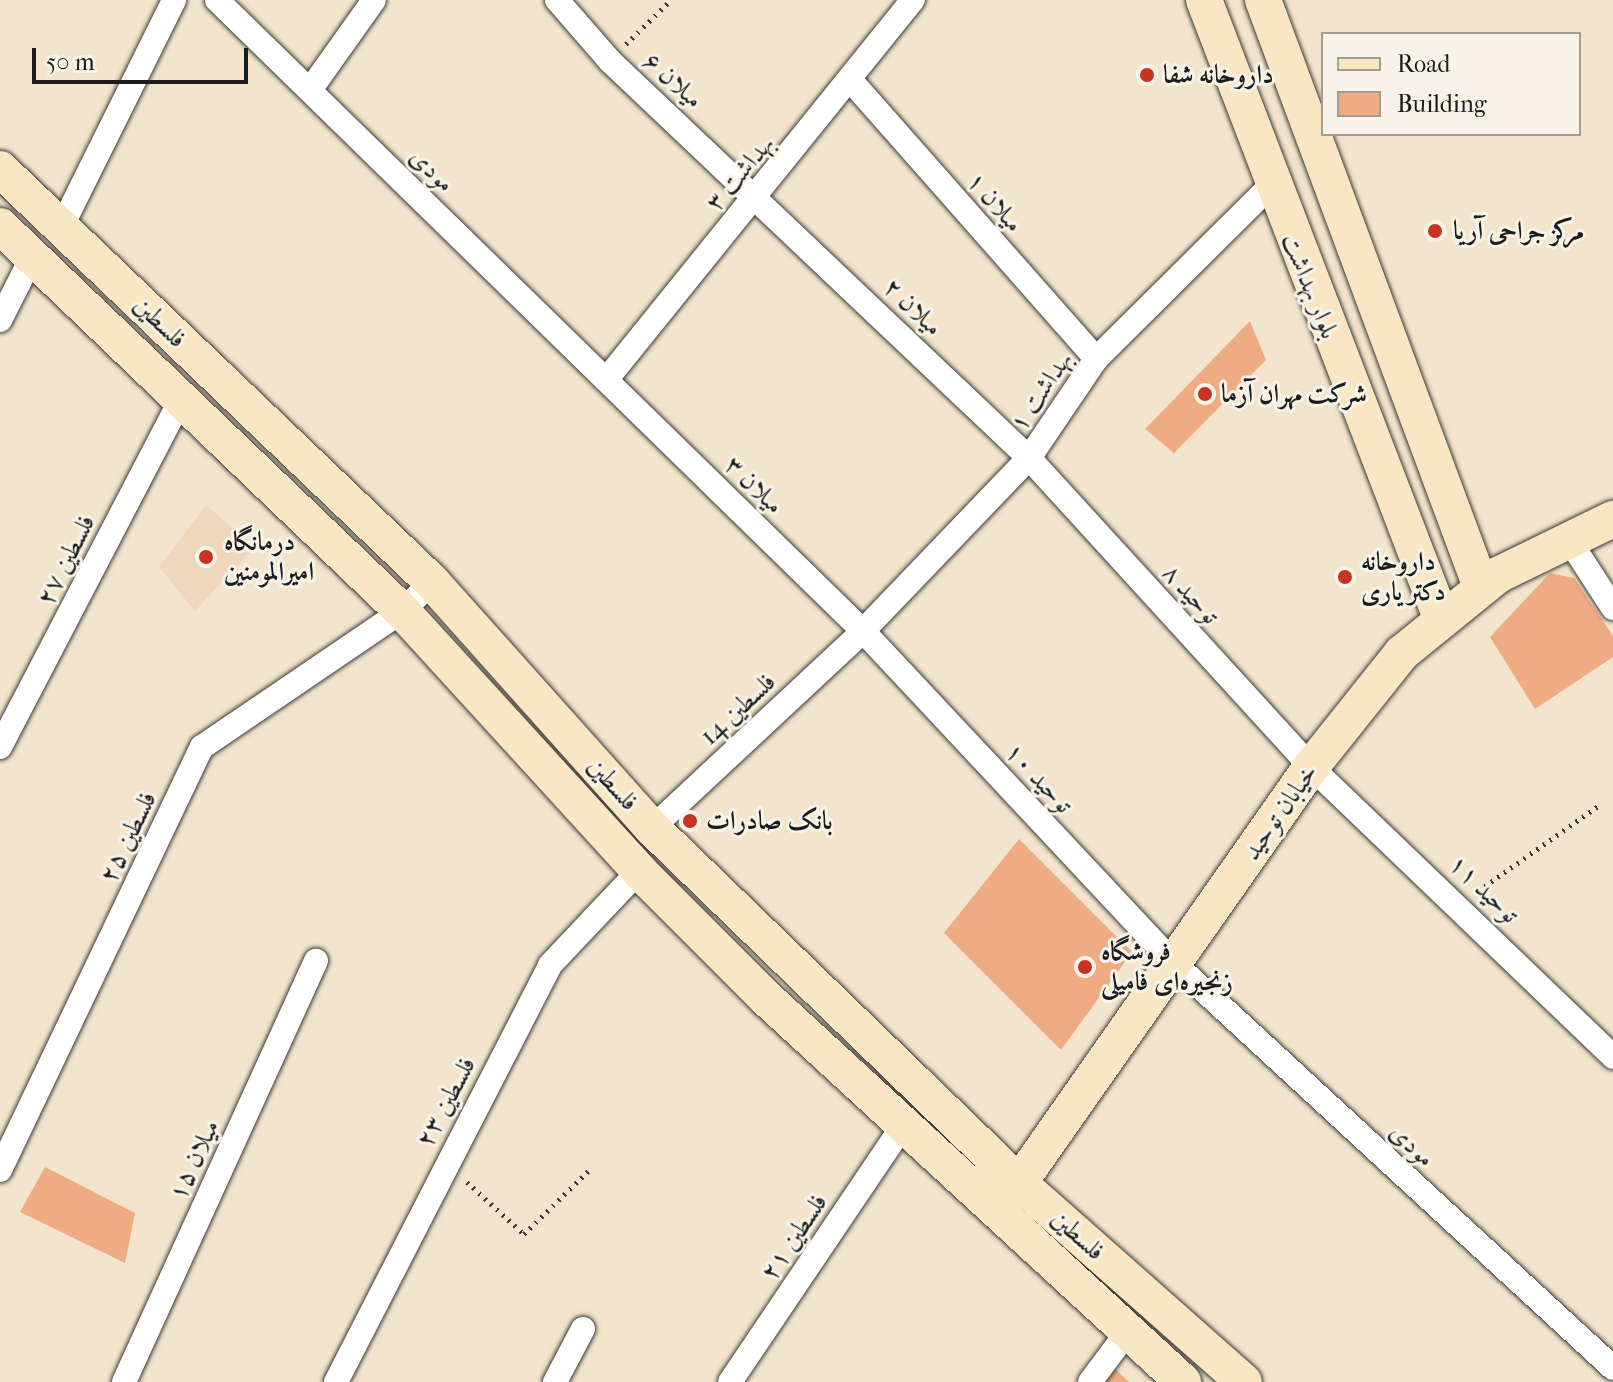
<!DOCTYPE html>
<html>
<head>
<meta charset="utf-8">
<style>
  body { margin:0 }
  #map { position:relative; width:1613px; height:1382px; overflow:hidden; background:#f3e5cd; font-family:"IM FELL French Canon",Amiri,serif }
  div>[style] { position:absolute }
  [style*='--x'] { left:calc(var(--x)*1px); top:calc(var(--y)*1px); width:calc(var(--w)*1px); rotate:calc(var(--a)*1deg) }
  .built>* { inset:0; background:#eed7bb }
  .building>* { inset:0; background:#efab81 }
  .path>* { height:5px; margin-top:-2.5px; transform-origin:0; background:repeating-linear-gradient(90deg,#3c3a37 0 2px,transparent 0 8px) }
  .roads { filter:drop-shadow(0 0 2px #3c3a37) drop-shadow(0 0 2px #3c3a37) }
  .street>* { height:24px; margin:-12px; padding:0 12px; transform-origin:12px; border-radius:12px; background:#fff }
  .secondary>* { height:36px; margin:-18px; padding:0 18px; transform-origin:18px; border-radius:18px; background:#f9e7c3 }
  .dots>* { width:22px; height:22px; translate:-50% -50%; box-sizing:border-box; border:4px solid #f7f3e8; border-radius:50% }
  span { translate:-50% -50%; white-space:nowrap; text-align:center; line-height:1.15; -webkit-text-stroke:6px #f7f3e8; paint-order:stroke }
  .poi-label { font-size:26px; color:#1c1c1c; font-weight:700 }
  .left { translate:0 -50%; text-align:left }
  .street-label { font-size:26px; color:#1c1c1c }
  .legend { position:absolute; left:1321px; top:32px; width:260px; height:104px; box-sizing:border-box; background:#f7f3e8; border:2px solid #9f9d96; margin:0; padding:10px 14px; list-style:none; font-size:24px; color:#1c1c1c }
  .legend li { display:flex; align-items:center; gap:16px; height:40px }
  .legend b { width:40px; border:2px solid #9f9d96 }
  .scale { position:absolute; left:32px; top:48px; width:216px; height:36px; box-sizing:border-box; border:4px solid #1c1c1c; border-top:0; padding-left:10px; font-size:24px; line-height:28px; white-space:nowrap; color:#1c1c1c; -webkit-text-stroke:6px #f7f3e8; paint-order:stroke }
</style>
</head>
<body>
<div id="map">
  <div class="built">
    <i style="clip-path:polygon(206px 505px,255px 547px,195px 611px,159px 567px)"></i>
  </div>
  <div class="building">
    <i style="clip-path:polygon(1250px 321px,1266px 360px,1174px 453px,1145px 429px)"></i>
    <i style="clip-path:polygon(1550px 573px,1574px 578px,1613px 636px,1613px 657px,1535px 709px,1490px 637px)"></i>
    <i style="clip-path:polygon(1019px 839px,1132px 952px,1061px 1050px,944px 933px)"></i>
    <i style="clip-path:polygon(45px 1167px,135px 1213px,125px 1263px,20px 1212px)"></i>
    <i style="clip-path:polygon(1112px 1366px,1129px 1382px,1090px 1382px)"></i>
  </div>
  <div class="path">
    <i style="--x:626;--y:44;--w:63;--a:-44.4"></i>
    <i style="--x:1478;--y:891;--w:151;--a:-35.3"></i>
    <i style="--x:467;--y:1182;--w:77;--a:42.4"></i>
    <i style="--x:524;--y:1234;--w:90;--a:-44.5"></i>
  </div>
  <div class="roads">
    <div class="street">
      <i style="--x:217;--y:0;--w:903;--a:44.33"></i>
      <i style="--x:863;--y:631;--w:455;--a:46.9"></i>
      <i style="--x:1174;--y:963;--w:597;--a:42.69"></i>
      <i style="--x:557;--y:0;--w:81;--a:49"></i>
      <i style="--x:610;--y:61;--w:577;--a:43.46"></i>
      <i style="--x:1029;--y:458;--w:418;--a:47.6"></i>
      <i style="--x:1311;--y:767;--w:419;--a:43.8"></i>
      <i style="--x:853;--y:83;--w:368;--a:48.6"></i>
      <i style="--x:310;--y:90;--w:110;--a:-54.6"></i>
      <i style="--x:61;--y:228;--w:254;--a:-63.6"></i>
      <i style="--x:0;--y:320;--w:71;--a:-63.1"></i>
      <i style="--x:606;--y:380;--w:489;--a:-51.1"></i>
      <i style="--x:1569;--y:540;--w:81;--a:57.1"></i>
      <i style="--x:0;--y:747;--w:392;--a:-62.5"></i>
      <i style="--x:652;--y:828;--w:289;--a:-43"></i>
      <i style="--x:863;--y:631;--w:240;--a:-46.2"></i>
      <i style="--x:1029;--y:458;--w:120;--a:-55.9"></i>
      <i style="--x:1096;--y:359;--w:245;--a:-44.8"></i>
      <i style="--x:0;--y:1170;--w:469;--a:-64.5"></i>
      <i style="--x:202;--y:747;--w:242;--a:-34.2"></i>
      <i style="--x:402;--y:611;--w:42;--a:-44"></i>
      <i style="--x:124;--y:1382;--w:463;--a:-65.5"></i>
      <i style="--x:336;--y:1382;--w:469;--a:-62.8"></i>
      <i style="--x:550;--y:965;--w:129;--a:-46.6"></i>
      <i style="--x:555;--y:1382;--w:60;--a:-62.2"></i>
      <i style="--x:730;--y:1382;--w:311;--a:-56"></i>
      <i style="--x:1090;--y:1382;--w:64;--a:-53.3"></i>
    </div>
    <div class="secondary">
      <i style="--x:1204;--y:0;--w:659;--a:69.01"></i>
      <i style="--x:1263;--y:0;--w:626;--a:69.63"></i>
      <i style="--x:0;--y:169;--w:598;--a:43.71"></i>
      <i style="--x:432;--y:582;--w:330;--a:48.2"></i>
      <i style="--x:652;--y:828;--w:511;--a:44.05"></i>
      <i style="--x:1019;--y:1183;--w:300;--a:41.5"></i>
      <i style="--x:0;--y:226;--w:557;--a:43.76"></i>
      <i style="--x:402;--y:611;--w:352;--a:47.6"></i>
      <i style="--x:639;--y:871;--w:180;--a:45"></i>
      <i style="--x:766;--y:998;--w:567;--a:42.64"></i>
      <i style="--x:1019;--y:1183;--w:508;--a:-54.93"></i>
      <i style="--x:1311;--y:767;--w:146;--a:-51.4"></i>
      <i style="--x:1402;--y:653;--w:124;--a:-39.1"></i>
      <i style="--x:1498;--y:575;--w:128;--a:-26"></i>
    </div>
  </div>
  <div class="dots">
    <i style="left:1147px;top:75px;background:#c8321e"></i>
    <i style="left:1435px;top:231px;background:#c8321e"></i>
    <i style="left:1205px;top:394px;background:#c8321e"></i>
    <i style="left:206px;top:557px;background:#c8321e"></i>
    <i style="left:1345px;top:577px;background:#c8321e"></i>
    <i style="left:690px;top:821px;background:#c8321e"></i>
    <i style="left:1085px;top:967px;background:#c8321e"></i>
  </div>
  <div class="poi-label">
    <span class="left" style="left:1163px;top:75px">داروخانه شفا</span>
    <span class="left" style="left:1453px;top:231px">مرکز جراحی آریا</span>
    <span class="left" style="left:1221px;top:394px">شرکت مهران آزما</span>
    <span class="left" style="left:224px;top:557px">درمانگاه<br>امیرالمومنین</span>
    <span class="left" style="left:1361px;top:577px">داروخانه<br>دکتر یاری</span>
    <span class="left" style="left:706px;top:821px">بانک صادرات</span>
    <span class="left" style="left:1101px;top:967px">فروشگاه<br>زنجیره‌ای فامیلی</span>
  </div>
  <div class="street-label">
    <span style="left:673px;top:80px;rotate:42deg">میلان ۶</span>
    <span style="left:432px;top:170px;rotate:44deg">مودی</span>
    <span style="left:740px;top:173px;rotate:-50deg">بهداشت ۳</span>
    <span style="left:995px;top:202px;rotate:49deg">میلان ۱</span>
    <span style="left:1310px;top:286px;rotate:68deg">بلوار بهداشت</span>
    <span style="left:913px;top:307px;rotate:44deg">میلان ۲</span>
    <span style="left:160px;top:322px;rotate:44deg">فلسطین</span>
    <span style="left:1041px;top:391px;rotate:-56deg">بهداشت ۱</span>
    <span style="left:754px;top:485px;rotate:44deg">میلان ۳</span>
    <span style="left:66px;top:560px;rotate:-63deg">فلسطین ۲۷</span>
    <span style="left:1191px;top:594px;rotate:48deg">توحید ۸</span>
    <span style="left:738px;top:709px;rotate:-43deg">فلسطین 14</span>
    <span style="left:1039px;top:778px;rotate:47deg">توحید ۱۰</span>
    <span style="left:613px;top:784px;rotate:48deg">فلسطین</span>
    <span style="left:1280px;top:812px;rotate:-55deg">خیابان توحید</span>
    <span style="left:128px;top:837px;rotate:-64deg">فلسطین ۲۵</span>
    <span style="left:1484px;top:889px;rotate:44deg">توحید ۱۱</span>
    <span style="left:446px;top:1102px;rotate:-62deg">فلسطین ۲۳</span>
    <span style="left:1412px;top:1145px;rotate:43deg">مودی</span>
    <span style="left:194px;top:1160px;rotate:-65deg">میلان ۱۵</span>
    <span style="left:1078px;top:1235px;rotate:42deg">فلسطین</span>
    <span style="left:794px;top:1237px;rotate:-56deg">فلسطین ۲۱</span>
  </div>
  <ul class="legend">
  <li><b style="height:10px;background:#f9e7c3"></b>Road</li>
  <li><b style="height:22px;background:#efab81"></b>Building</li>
  </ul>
  <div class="scale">50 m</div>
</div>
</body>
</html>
